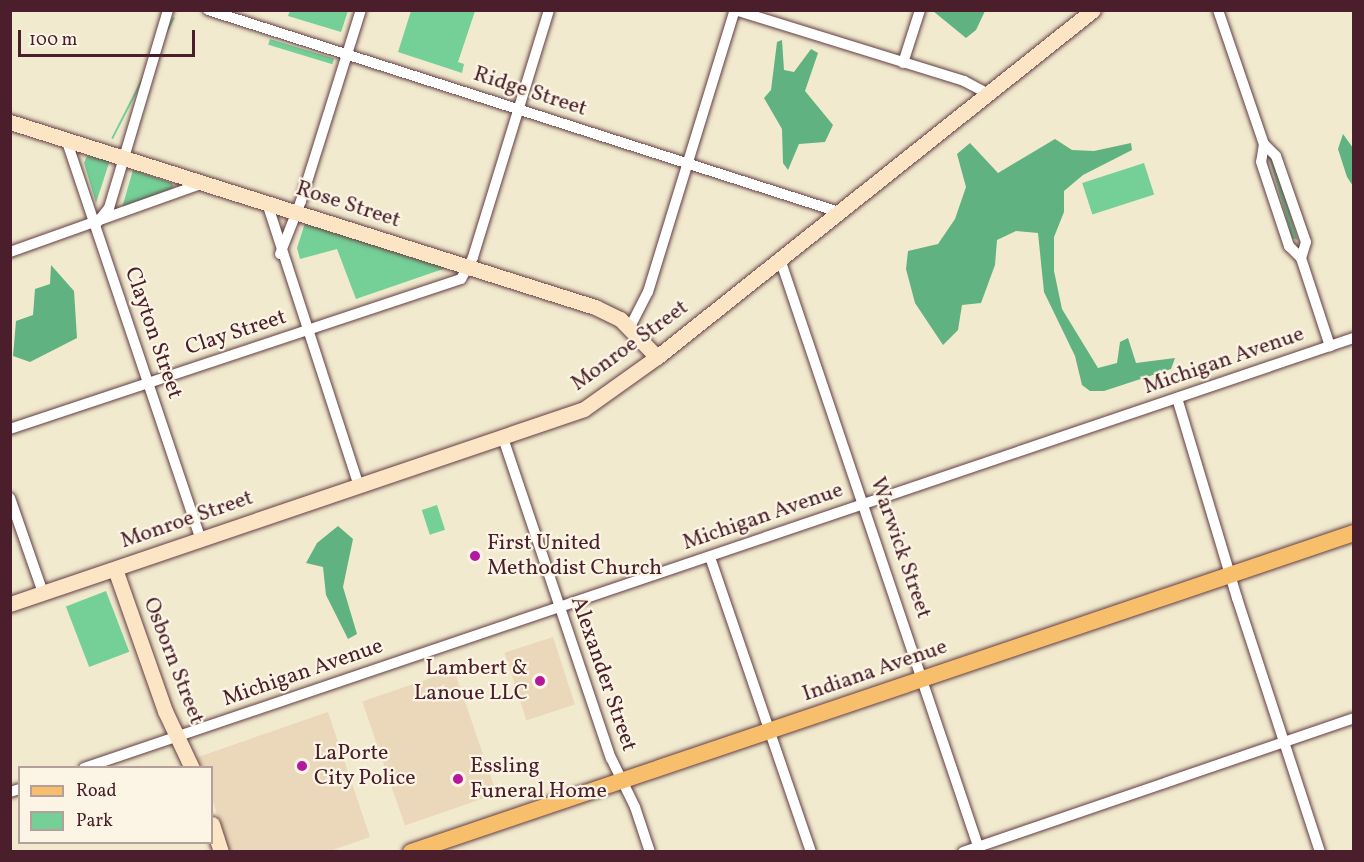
<!DOCTYPE html>
<html>
<head>
<meta charset="utf-8">
<style>
  body { margin:0 }
  #map { position:relative; width:1364px; height:862px; overflow:hidden; background:#f1eace; font-family:Vollkorn,serif }
  div>[style] { position:absolute }
  [style*='--x'] { left:calc(var(--x)*1px); top:calc(var(--y)*1px); width:calc(var(--w)*1px); rotate:calc(var(--a)*1deg) }
  .built>* { inset:0; background:#ebd8ba; transform-origin:0 0 }
  .green>* { inset:0; background:#75d097; transform-origin:0 0 }
  .forest>* { inset:0; background:#60b280 }
  .roads { filter:drop-shadow(0 0 2px #633d43) drop-shadow(0 0 2px #633d43) }
  .street>* { height:10px; margin:-5px; padding:0 5px; transform-origin:5px; border-radius:5px; background:#fff }
  .secondary>* { height:15px; margin:-7.5px; padding:0 7.5px; transform-origin:7.5px; border-radius:7.5px; background:#fce5c4 }
  .primary>* { height:16px; margin:-8px; padding:0 8px; transform-origin:8px; border-radius:8px; background:#f7bf6c }
  .dots>* { width:16px; height:16px; translate:-50% -50%; box-sizing:border-box; border:3px solid #fcf5e5; border-radius:50% }
  span { translate:-50% -50%; white-space:nowrap; text-align:center; line-height:1.15; -webkit-text-stroke:4.5px #fcf5e5; paint-order:stroke }
  .street-label { font-size:22px; color:#4a1f2b }
  .poi-label { font-size:22px; color:#4a1f2b }
  .left { translate:0 -50%; text-align:left }
  .right { translate:-100% -50%; text-align:right }
  .frame { position:absolute; inset:0; border:12px solid #4a1f2b; pointer-events:none }
  .legend { position:absolute; left:18px; top:766px; width:195px; height:78px; box-sizing:border-box; background:#fcf5e5; border:2px solid #b59f9b; margin:0; padding:8px 10px; list-style:none; font-size:18px; color:#4a1f2b }
  .legend li { display:flex; align-items:center; gap:12px; height:30px }
  .legend b { width:30px; border:2px solid #b59f9b }
  .scale { position:absolute; left:18px; top:30px; width:177px; height:27px; box-sizing:border-box; border:3px solid #4a1f2b; border-top:0; padding-left:8px; font-size:18px; line-height:21px; white-space:nowrap; color:#4a1f2b; -webkit-text-stroke:4px #fcf5e5; paint-order:stroke }
</style>
</head>
<body>
<div id="map">
  <div class="built">
    <i style="left:553px;top:637px;width:71px;height:51px;rotate:72deg"></i>
    <i style="left:454px;top:670px;width:131px;height:97px;rotate:71deg"></i>
    <i style="clip-path:polygon(328px 712px,370px 837px,330px 851px,229px 851px,212px 799px,212px 768px,201px 767px,198px 757px)"></i>
  </div>
  <div class="green">
    <i style="clip-path:polygon(290px 11px,290px 10px,348px 11px,341px 32px,288px 16px)"></i>
    <i style="clip-path:polygon(411px 11px,475px 11px,458px 62px,464px 64px,462px 73px,398px 52px)"></i>
    <i style="left:173px;top:17px;width:2px;height:136px;rotate:27deg"></i>
    <i style="left:270px;top:39px;width:67px;height:6px;rotate:17deg"></i>
    <i style="clip-path:polygon(87px 156px,110px 160px,96px 203px,84px 163px)"></i>
    <i style="clip-path:polygon(1269px 157px,1273px 158px,1298px 240px,1292px 238px)"></i>
    <i style="left:1144px;top:163px;width:33px;height:65px;rotate:72deg"></i>
    <i style="clip-path:polygon(133px 170px,172px 183px,174px 189px,122px 208px)"></i>
    <i style="clip-path:polygon(305px 223px,446px 268px,356px 299px,337px 249px,300px 259px,297px 248px)"></i>
    <i style="left:437px;top:505px;width:26px;height:16px;rotate:72deg"></i>
    <i style="left:106px;top:591px;width:65px;height:43px;rotate:69deg"></i>
  </div>
  <div class="forest">
    <i style="clip-path:polygon(933px 11px,933px 10px,985px 11px,976px 30px,966px 38px)"></i>
    <i style="clip-path:polygon(782px 40px,784px 70px,794px 72px,811px 49px,818px 53px,805px 91px,833px 125px,825px 142px,799px 144px,788px 170px,783px 163px,782px 129px,764px 98px,771px 90px,777px 42px)"></i>
    <i style="clip-path:polygon(1343px 134px,1353px 148px,1353px 186px,1347px 177px,1338px 149px)"></i>
    <i style="clip-path:polygon(1055px 139px,1072px 150px,1094px 151px,1131px 143px,1132px 150px,1083px 175px,1064px 191px,1064px 212px,1054px 237px,1054px 271px,1062px 309px,1098px 368px,1117px 363px,1120px 342px,1128px 338px,1136px 363px,1175px 358px,1171px 369px,1104px 391px,1090px 391px,1082px 385px,1075px 356px,1044px 292px,1038px 233px,1016px 231px,997px 240px,995px 265px,981px 303px,962px 305px,958px 330px,943px 345px,915px 303px,906px 269px,908px 251px,938px 244px,955px 219px,966px 187px,957px 154px,970px 143px,998px 173px)"></i>
    <i style="clip-path:polygon(51px 265px,74px 291px,77px 338px,30px 362px,13px 356px,16px 321px,33px 315px,35px 289px,50px 284px)"></i>
    <i style="clip-path:polygon(338px 526px,353px 539px,343px 587px,357px 634px,348px 639px,326px 595px,323px 567px,306px 563px,317px 543px)"></i>
  </div>
  <div class="roads">
    <div class="street">
      <i style="--x:208;--y:10;--w:663;--a:17.75"></i>
      <i style="--x:1218;--y:10;--w:142;--a:71.1"></i>
      <i style="--x:1264;--y:144;--w:17;--a:45"></i>
      <i style="--x:1276;--y:156;--w:91;--a:70.8"></i>
      <i style="--x:1306;--y:242;--w:17;--a:107"></i>
      <i style="--x:903;--y:63;--w:56;--a:-72.2"></i>
      <i style="--x:66;--y:139;--w:423;--a:71.4"></i>
      <i style="--x:1264;--y:144;--w:18;--a:99"></i>
      <i style="--x:1261;--y:162;--w:89;--a:71.6"></i>
      <i style="--x:1289;--y:246;--w:17;--a:45"></i>
      <i style="--x:1301;--y:258;--w:93;--a:71.8"></i>
      <i style="--x:267;--y:203;--w:298;--a:72"></i>
      <i style="--x:96;--y:224;--w:21;--a:-51"></i>
      <i style="--x:109;--y:208;--w:207;--a:-73.4"></i>
      <i style="--x:10;--y:252;--w:206;--a:-19.6"></i>
      <i style="--x:280;--y:254;--w:57;--a:-68.4"></i>
      <i style="--x:301;--y:201;--w:200;--a:-72.6"></i>
      <i style="--x:780;--y:259;--w:626;--a:71.36"></i>
      <i style="--x:630;--y:327;--w:39;--a:-63"></i>
      <i style="--x:648;--y:292;--w:295;--a:-72.9"></i>
      <i style="--x:735;--y:10;--w:240;--a:17.2"></i>
      <i style="--x:964;--y:81;--w:27;--a:28"></i>
      <i style="--x:1177;--y:398;--w:209;--a:73.3"></i>
      <i style="--x:1237;--y:598;--w:267;--a:71.9"></i>
      <i style="--x:10;--y:429;--w:475;--a:-18.4"></i>
      <i style="--x:461;--y:279;--w:25;--a:-61"></i>
      <i style="--x:473;--y:257;--w:258;--a:-72.9"></i>
      <i style="--x:503;--y:438;--w:338;--a:71.4"></i>
      <i style="--x:611;--y:758;--w:55;--a:63.9"></i>
      <i style="--x:635;--y:807;--w:47;--a:71.6"></i>
      <i style="--x:10;--y:498;--w:101;--a:70.8"></i>
      <i style="--x:710;--y:557;--w:312;--a:71.1"></i>
      <i style="--x:84;--y:768;--w:1341;--a:-18.71"></i>
      <i style="--x:10;--y:792;--w:10;--a:-17"></i>
      <i style="--x:963;--y:852;--w:413;--a:-18.9"></i>
    </div>
    <div class="secondary">
      <i style="--x:10;--y:122;--w:614;--a:17.55"></i>
      <i style="--x:595;--y:307;--w:28;--a:26"></i>
      <i style="--x:620;--y:319;--w:53;--a:45.8"></i>
      <i style="--x:115;--y:569;--w:151;--a:70.6"></i>
      <i style="--x:165;--y:711;--w:63;--a:64.7"></i>
      <i style="--x:10;--y:604;--w:606;--a:-18.76"></i>
      <i style="--x:584;--y:409;--w:90;--a:-35.5"></i>
      <i style="--x:657;--y:357;--w:557;--a:-38.52"></i>
      <i style="--x:212;--y:824;--w:29;--a:72"></i>
    </div>
    <div class="primary">
      <i style="--x:411;--y:852;--w:995;--a:-18.69"></i>
    </div>
  </div>
  <div class="dots">
    <i style="left:475px;top:556px;background:#b5179e"></i>
    <i style="left:540px;top:681px;background:#b5179e"></i>
    <i style="left:302px;top:766px;background:#b5179e"></i>
    <i style="left:458px;top:779px;background:#b5179e"></i>
  </div>
  <div class="street-label">
    <span style="left:530px;top:92px;rotate:18deg">Ridge Street</span>
    <span style="left:348px;top:205px;rotate:18deg">Rose Street</span>
    <span style="left:153px;top:333px;rotate:71deg">Clayton Street</span>
    <span style="left:236px;top:333px;rotate:-18deg">Clay Street</span>
    <span style="left:630px;top:346px;rotate:-36deg">Monroe Street</span>
    <span style="left:1224px;top:361px;rotate:-19deg">Michigan Avenue</span>
    <span style="left:763px;top:517px;rotate:-19deg">Michigan Avenue</span>
    <span style="left:187px;top:520px;rotate:-19deg">Monroe Street</span>
    <span style="left:900px;top:548px;rotate:71deg">Warwick Street</span>
    <span style="left:173px;top:661px;rotate:69deg">Osborn Street</span>
    <span style="left:875px;top:671px;rotate:-19deg">Indiana Avenue</span>
    <span style="left:303px;top:673px;rotate:-19deg">Michigan Avenue</span>
    <span style="left:603px;top:674px;rotate:71deg">Alexander Street</span>
  </div>
  <div class="poi-label">
    <span class="left" style="left:487px;top:556px">First United<br>Methodist Church</span>
    <span class="right" style="left:528px;top:681px">Lambert &amp;<br>Lanoue LLC</span>
    <span class="left" style="left:314px;top:766px">LaPorte<br>City Police</span>
    <span class="left" style="left:470px;top:779px">Essling<br>Funeral Home</span>
  </div>
  <div class="frame"></div>
  <ul class="legend">
  <li><b style="height:8px;background:#f7bf6c"></b>Road</li>
  <li><b style="height:16px;background:#75d097"></b>Park</li>
  </ul>
  <div class="scale">100 m</div>
</div>
</body>
</html>
